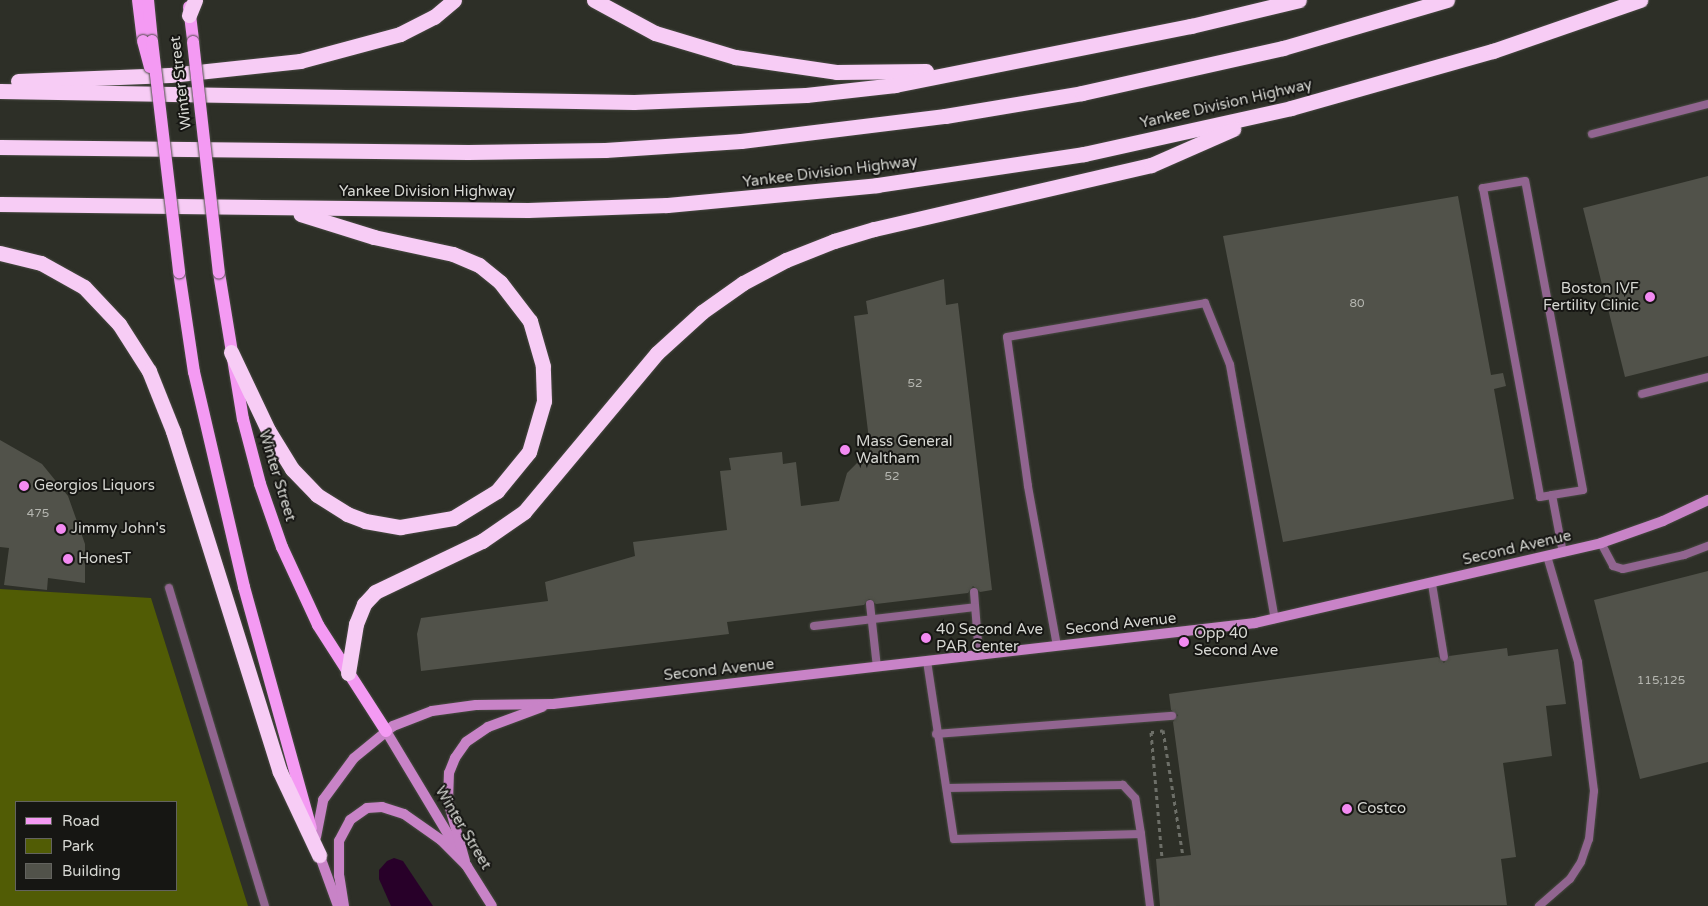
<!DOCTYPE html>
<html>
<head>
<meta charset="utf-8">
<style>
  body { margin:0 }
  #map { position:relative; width:1708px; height:906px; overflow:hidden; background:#2d2f27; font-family:"Varela Round",sans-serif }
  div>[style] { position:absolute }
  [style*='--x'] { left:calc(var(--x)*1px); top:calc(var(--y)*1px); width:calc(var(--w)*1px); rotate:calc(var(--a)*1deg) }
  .green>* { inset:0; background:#515c05 }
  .water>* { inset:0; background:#280029 }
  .building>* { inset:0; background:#51524a }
  .path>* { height:3px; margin-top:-1.5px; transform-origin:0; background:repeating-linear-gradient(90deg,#6d6f68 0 4px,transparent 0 8px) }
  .roads { filter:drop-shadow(0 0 1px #484a42) drop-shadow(0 0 1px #484a42) }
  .lane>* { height:8px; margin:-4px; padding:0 4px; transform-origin:4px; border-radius:4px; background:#916590 }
  .secondary>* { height:10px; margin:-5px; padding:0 5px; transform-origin:5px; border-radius:5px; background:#c883c7 }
  .primary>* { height:12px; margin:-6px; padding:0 6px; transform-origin:6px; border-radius:6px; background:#f49af3 }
  .highway>* { height:15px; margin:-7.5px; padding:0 7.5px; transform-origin:7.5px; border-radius:7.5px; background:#f7ccf5 }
  .bridges { filter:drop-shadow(0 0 1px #484a42) drop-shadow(0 0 1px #484a42) }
  .primary-bridge>* { height:12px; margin:-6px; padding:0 6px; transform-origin:6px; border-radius:6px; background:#f49af3 }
  .dots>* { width:14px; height:14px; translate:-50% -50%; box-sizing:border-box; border:2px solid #161613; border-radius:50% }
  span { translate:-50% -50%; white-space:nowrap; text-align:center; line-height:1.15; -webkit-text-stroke:4px #161613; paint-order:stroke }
  .number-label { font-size:12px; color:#b5b6b0 }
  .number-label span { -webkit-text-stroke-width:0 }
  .street-label { font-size:15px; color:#d6d7d2 }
  .poi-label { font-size:15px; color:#d6d7d2 }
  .right { translate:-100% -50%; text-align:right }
  .left { translate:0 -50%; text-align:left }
  .legend { position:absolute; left:15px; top:801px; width:162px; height:90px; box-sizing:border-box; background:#161613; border:1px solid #63635f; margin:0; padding:6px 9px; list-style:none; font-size:15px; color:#d6d7d2 }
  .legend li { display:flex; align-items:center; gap:10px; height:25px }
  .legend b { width:25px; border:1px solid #63635f }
</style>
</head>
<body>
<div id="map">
  <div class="green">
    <i style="clip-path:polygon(evenodd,0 589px,151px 598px,248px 906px,0 906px,0 589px,16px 802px,176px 802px,176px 890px,16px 890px,16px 802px)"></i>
  </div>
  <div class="water">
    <i style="clip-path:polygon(394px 858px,403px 861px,433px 906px,391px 906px,379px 879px,379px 870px,387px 861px)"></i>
  </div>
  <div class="building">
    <i style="clip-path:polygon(1708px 176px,1708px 356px,1625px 377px,1583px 208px)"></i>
    <i style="clip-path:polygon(1458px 196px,1491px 375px,1503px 373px,1506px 386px,1494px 389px,1514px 499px,1283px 542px,1223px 236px)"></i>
    <i style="clip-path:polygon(944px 279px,946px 305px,958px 303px,992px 590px,980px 592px,973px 586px,968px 593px,876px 604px,869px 599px,864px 605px,727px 622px,729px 634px,421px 671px,417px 634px,421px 618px,548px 601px,545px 582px,635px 556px,633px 542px,727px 530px,720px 471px,731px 470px,729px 458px,782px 452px,783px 464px,796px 462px,801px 506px,839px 501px,847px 473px,857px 463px,871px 456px,854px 316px,868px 314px,866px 301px)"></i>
    <i style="clip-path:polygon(0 440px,42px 464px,68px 496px,85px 544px,85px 583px,48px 578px,47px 590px,4px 585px,9px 548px,0 547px)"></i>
    <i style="clip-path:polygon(1708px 571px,1708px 762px,1640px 779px,1594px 600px)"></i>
    <i style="clip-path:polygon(1507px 648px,1508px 656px,1558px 649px,1566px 704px,1546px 706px,1552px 756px,1503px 763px,1516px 857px,1501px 859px,1507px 905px,1160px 906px,1156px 859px,1191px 855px,1173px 722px,1178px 715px,1171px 710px,1169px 694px,1438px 657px,1444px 663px,1449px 656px)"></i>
  </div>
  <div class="path">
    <i style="--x:1160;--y:731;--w:3;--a:-18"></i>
    <i style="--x:1163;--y:730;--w:128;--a:81"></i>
    <i style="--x:1154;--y:732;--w:3;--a:180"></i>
    <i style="--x:1151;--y:732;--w:126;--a:85"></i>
  </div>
  <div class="roads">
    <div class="lane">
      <i style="--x:1592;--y:134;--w:120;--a:-14.5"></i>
      <i style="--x:1642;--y:394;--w:68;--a:-14.4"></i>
      <i style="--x:1552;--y:495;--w:31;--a:-9"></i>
      <i style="--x:1583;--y:490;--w:314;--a:-100.6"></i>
      <i style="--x:1525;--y:181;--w:43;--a:170.5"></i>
      <i style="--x:1483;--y:188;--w:314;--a:79.5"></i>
      <i style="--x:1540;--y:497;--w:12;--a:-9"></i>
      <i style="--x:1552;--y:495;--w:59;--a:79.3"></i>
      <i style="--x:1601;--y:543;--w:26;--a:62"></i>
      <i style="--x:1613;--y:566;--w:10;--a:17"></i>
      <i style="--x:1623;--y:569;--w:63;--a:-12.9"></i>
      <i style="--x:1684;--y:555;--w:26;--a:-21"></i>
      <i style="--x:1432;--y:584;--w:74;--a:80.7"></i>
      <i style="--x:169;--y:588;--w:332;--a:73.2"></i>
      <i style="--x:974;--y:592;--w:63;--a:85.5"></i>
      <i style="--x:870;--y:604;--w:63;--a:83.7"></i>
      <i style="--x:814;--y:626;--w:162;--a:-6.7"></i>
      <i style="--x:1057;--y:646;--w:163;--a:-100.3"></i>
      <i style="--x:1028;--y:486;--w:150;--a:-98"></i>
      <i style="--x:1007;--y:337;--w:201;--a:-9.7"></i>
      <i style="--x:1205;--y:303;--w:67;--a:68"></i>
      <i style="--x:1230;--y:365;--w:258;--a:80"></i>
      <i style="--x:927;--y:661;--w:180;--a:81.4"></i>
      <i style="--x:954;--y:839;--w:187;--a:-1.5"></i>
      <i style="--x:1141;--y:834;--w:36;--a:-99"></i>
      <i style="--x:1135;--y:798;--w:18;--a:-133"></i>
      <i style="--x:1123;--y:785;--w:176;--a:179"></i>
      <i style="--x:936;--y:734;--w:237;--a:-4.4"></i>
      <i style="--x:1141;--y:834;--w:73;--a:82.9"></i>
      <i style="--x:1539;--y:906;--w:41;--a:-41.1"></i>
      <i style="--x:1570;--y:879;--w:20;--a:-57"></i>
      <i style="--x:1581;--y:862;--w:24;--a:-71"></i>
      <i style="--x:1589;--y:839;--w:48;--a:-84.1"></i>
      <i style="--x:1594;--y:791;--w:130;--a:-97.1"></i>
      <i style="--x:1578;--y:662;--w:110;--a:-106.3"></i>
    </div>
    <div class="secondary">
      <i style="--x:386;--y:731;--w:134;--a:59"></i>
      <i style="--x:316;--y:837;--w:38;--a:-79"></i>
      <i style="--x:323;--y:800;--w:52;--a:-53.6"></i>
      <i style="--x:354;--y:758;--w:50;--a:-39.4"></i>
      <i style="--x:393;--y:726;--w:42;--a:-21"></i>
      <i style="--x:432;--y:711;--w:44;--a:-7.8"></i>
      <i style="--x:476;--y:705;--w:77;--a:-0.7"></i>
      <i style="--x:553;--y:704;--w:707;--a:-6.58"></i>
      <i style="--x:1255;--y:623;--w:355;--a:-13"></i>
      <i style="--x:1601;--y:543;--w:66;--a:-19.5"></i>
      <i style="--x:1663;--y:521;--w:50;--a:-25"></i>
      <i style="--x:318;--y:851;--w:59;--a:70"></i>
      <i style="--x:463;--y:860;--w:54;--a:57.8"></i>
      <i style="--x:465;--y:861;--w:62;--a:-105.8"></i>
      <i style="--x:448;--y:801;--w:28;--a:-88"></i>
      <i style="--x:449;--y:773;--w:16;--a:-68"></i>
      <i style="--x:455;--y:758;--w:19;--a:-55"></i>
      <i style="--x:466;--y:742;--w:27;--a:-34"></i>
      <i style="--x:488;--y:727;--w:58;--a:-20.3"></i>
      <i style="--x:344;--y:906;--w:30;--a:-99"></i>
      <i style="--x:339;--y:876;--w:35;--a:-90"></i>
      <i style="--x:339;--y:841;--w:24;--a:-62"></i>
      <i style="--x:350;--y:820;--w:21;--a:-35"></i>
      <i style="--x:367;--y:808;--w:15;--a:-4"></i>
      <i style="--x:382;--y:807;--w:23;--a:18"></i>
      <i style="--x:404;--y:814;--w:45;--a:35.1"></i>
      <i style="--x:441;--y:840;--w:37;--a:45"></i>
    </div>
    <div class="primary">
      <i style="--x:138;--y:0;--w:41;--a:83"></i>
      <i style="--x:148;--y:0;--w:41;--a:84.4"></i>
      <i style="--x:189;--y:7;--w:35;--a:83"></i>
      <i style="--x:179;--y:272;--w:101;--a:81.5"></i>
      <i style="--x:194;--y:372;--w:221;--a:76.9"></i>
      <i style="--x:244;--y:587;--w:250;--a:74.5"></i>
      <i style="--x:219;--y:273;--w:148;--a:80.7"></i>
      <i style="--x:243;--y:419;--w:67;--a:75.3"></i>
      <i style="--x:260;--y:484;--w:67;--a:70.8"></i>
      <i style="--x:282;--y:547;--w:86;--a:65.2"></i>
      <i style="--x:318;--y:625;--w:126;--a:57.3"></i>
    </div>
    <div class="highway">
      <i style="--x:594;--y:0;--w:69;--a:28.4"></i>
      <i style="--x:655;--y:33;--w:84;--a:16.7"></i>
      <i style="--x:735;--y:57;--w:102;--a:8.4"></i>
      <i style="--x:836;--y:72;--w:90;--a:-0.6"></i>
      <i style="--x:189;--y:15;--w:16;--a:-68"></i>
      <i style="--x:18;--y:81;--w:152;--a:-2.3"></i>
      <i style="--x:170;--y:75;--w:131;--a:-6.1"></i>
      <i style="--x:300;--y:61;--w:104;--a:-15.1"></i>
      <i style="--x:400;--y:34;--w:38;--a:-27"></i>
      <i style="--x:434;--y:17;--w:26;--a:-40"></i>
      <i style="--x:0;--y:91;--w:634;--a:0.99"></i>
      <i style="--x:634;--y:102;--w:172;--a:-2.3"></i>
      <i style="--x:806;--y:95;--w:90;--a:-6.4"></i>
      <i style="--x:895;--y:85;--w:302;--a:-11.3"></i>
      <i style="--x:1191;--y:26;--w:111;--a:-13.5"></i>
      <i style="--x:0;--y:147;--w:468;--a:0.6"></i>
      <i style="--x:468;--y:152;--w:137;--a:-0.8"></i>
      <i style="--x:605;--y:150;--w:136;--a:-3.8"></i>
      <i style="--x:741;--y:141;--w:206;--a:-7"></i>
      <i style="--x:945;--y:116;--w:139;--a:-9.5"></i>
      <i style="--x:1082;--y:93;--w:206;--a:-12.6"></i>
      <i style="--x:1283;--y:48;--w:171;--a:-16.3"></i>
      <i style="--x:0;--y:204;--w:528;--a:0.65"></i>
      <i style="--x:528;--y:210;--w:139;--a:-2.1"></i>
      <i style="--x:667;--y:205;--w:211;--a:-5.4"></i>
      <i style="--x:877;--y:185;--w:209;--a:-8.5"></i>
      <i style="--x:1084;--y:154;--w:212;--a:-12.5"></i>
      <i style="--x:1291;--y:108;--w:210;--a:-15.8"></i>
      <i style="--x:1493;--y:51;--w:156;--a:-19.1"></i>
      <i style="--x:0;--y:253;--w:42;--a:13.7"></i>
      <i style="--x:41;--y:263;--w:49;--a:29.2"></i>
      <i style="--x:84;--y:287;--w:51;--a:46.6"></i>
      <i style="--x:119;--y:324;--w:56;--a:57.4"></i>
      <i style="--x:149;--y:371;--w:65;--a:68.2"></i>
      <i style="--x:173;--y:431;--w:357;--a:72.6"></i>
      <i style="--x:280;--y:772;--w:92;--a:64.8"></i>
      <i style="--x:231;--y:352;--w:86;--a:64.6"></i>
      <i style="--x:268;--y:430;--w:46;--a:58.4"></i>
      <i style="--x:292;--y:469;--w:36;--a:46"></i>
      <i style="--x:317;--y:495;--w:36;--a:32"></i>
      <i style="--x:347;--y:514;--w:19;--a:21"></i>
      <i style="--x:365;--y:521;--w:36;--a:10"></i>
      <i style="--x:400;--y:527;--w:54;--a:-9.6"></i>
      <i style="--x:453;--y:518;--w:52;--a:-31.5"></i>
      <i style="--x:497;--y:491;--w:50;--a:-50.6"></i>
      <i style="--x:529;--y:452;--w:53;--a:-73.6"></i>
      <i style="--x:544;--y:401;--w:35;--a:-92"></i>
      <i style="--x:543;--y:366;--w:47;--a:-106.1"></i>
      <i style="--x:530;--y:321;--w:49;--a:-127.6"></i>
      <i style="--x:500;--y:282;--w:27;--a:-141"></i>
      <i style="--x:479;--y:265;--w:28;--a:-157"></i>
      <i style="--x:453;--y:254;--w:81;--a:-167.9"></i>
      <i style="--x:374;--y:237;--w:77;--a:-162.7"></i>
      <i style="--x:348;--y:673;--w:50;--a:-80.7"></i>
      <i style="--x:356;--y:624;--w:22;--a:-68"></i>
      <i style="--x:364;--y:604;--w:16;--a:-47"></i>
      <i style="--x:375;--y:592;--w:119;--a:-25.5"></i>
      <i style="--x:482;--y:541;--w:51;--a:-34.6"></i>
      <i style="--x:524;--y:512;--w:207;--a:-50.1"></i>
      <i style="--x:657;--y:353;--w:61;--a:-42.3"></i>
      <i style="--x:702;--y:312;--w:50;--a:-35.3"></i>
      <i style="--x:743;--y:283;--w:49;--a:-28.1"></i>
      <i style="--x:786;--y:260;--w:52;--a:-21.6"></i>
      <i style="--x:834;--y:241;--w:42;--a:-16.7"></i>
      <i style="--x:874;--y:229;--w:284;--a:-13"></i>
      <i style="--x:1151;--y:165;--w:90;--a:-23.7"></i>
    </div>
  </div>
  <div class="bridges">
    <div class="primary-bridge">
      <i style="--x:143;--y:41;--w:27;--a:75"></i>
      <i style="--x:152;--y:41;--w:233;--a:83.3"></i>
      <i style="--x:193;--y:42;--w:232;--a:83.6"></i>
    </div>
  </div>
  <div class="dots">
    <i style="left:1650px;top:297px;background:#f38af2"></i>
    <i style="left:845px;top:450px;background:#f38af2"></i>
    <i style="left:24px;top:486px;background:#f38af2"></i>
    <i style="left:61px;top:529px;background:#f38af2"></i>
    <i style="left:68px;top:559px;background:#f38af2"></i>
    <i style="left:926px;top:638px;background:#f38af2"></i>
    <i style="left:1184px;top:642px;background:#f38af2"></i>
    <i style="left:1347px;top:809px;background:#f38af2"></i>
  </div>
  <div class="number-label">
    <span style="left:1357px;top:304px">80</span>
    <span style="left:915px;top:384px">52</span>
    <span style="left:892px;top:477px">52</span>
    <span style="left:38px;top:514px">475</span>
    <span style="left:1661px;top:681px">115;125</span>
  </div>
  <div class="street-label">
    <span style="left:181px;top:83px;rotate:-97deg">Winter Street</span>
    <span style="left:1226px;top:104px;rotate:-13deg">Yankee Division Highway</span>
    <span style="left:830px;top:172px;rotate:-7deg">Yankee Division Highway</span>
    <span style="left:427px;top:192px">Yankee Division Highway</span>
    <span style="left:277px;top:476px;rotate:73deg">Winter Street</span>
    <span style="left:1517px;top:548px;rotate:-13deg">Second Avenue</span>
    <span style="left:1121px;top:624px;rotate:-6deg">Second Avenue</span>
    <span style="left:719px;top:670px;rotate:-6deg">Second Avenue</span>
    <span style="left:463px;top:828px;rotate:59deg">Winter Street</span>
  </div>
  <div class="poi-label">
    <span class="right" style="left:1639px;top:297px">Boston IVF<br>Fertility Clinic</span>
    <span class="left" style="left:856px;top:450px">Mass General<br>Waltham</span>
    <span class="left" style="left:34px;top:486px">Georgios Liquors</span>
    <span class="left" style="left:71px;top:529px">Jimmy John's</span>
    <span class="left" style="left:78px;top:559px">HonesT</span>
    <span class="left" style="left:936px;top:638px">40 Second Ave<br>PAR Center</span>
    <span class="left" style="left:1194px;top:642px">Opp 40<br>Second Ave</span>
    <span class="left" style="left:1357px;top:809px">Costco</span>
  </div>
  <ul class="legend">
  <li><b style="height:6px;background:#f49af3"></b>Road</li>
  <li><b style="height:14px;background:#515c05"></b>Park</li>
  <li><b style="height:14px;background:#51524a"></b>Building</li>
  </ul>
</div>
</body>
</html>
